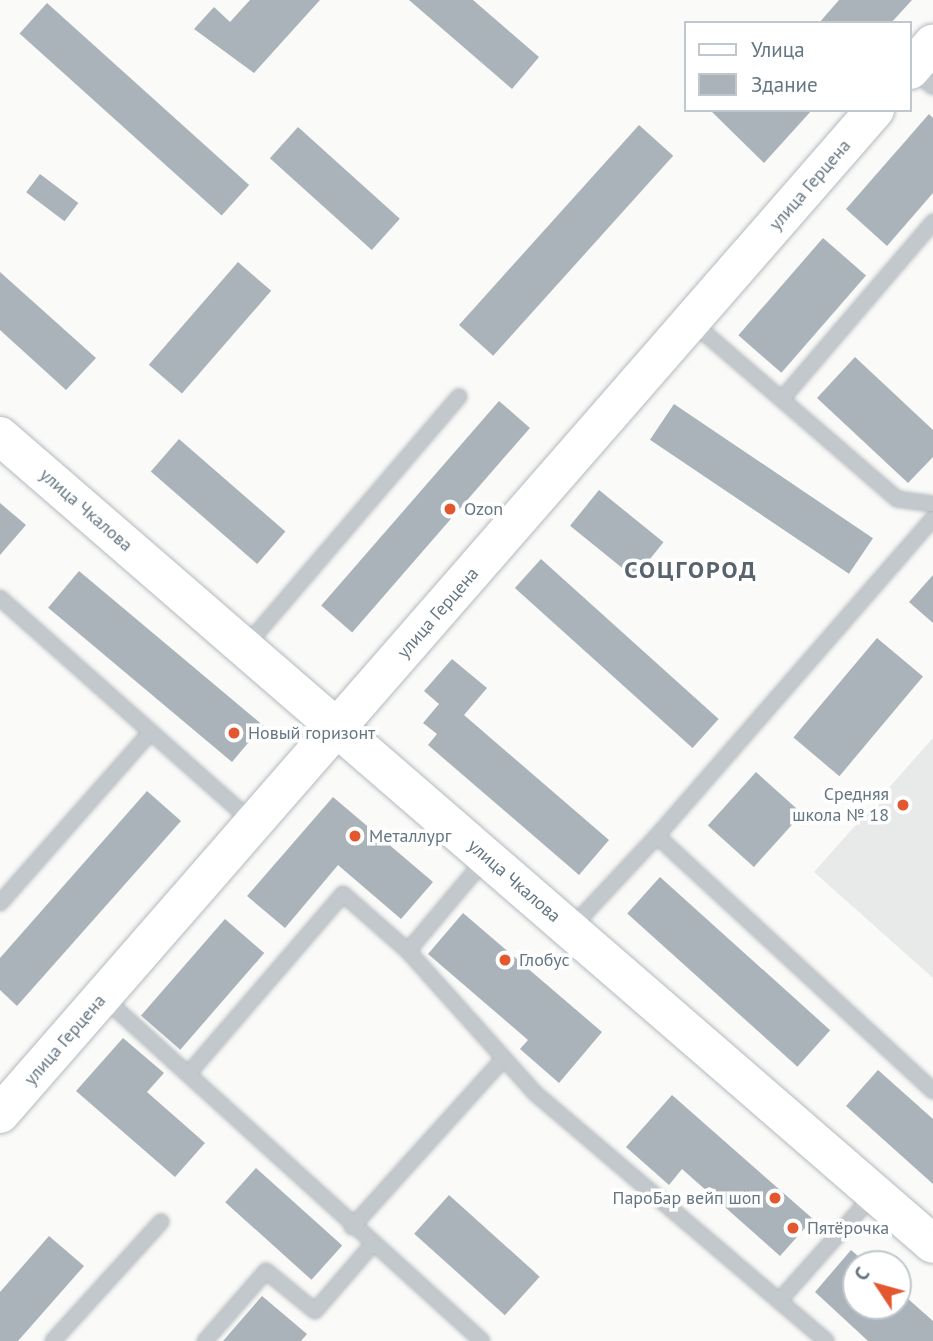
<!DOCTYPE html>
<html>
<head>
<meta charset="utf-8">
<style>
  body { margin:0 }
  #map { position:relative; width:933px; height:1341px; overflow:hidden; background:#fafaf8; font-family:"PT Sans",sans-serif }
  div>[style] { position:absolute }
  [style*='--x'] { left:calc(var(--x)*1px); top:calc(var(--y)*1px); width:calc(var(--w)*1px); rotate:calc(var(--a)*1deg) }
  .built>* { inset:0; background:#e8e9e9 }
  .building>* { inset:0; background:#aab3b9; transform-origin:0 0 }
  .roads { filter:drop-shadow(0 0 2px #b3babf) drop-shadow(0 0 2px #b3babf) }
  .lane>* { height:14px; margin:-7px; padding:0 7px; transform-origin:7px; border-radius:7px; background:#c3c8cc }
  .secondary>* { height:38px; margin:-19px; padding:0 19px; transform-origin:19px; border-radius:19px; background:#fff }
  .dots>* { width:19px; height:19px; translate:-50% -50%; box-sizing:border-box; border:4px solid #fff; border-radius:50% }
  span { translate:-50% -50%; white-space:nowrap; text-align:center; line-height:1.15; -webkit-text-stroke:7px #fff; paint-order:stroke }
  .street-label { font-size:18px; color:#657683 }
  .poi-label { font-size:18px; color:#657683 }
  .left { translate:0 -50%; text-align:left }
  .right { translate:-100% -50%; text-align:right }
  .district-label { font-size:24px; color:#57646e; font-weight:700; letter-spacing:2px }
  .legend { position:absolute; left:684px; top:21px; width:228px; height:91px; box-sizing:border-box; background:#fff; border:2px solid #c1c8cd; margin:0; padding:9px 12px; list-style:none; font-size:21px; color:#657683 }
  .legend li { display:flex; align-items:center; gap:14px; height:35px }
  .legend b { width:35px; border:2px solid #c1c8cd }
  .north { position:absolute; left:842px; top:1250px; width:70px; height:70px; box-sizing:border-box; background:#fff; border:2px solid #c1c8cd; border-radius:50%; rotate:306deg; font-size:19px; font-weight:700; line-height:28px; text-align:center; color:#657683 }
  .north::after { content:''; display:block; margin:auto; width:24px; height:32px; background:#e4572e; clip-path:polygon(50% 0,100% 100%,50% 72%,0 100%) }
</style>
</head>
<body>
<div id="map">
  <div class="built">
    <i style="clip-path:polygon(933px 738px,933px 978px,814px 872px)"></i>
  </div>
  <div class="building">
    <i style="clip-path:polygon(250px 0,320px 0,254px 73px,194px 29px,214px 7px,230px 22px)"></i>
    <i style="clip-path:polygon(409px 0,473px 0,539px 57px,512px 89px)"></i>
    <i style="clip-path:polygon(839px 0,912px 0,891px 23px,819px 23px)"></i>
    <i style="left:47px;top:3px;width:272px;height:41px;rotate:42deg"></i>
    <i style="clip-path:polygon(710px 110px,812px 110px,764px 163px)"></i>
    <i style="clip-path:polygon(929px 114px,933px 118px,933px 193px,887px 246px,846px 209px)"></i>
    <i style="left:639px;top:125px;width:46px;height:269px;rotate:42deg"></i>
    <i style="left:298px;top:127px;width:137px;height:42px;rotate:42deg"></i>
    <i style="left:40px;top:174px;width:48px;height:23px;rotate:37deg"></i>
    <i style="left:823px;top:238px;width:57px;height:129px;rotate:41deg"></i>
    <i style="left:238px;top:262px;width:44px;height:136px;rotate:41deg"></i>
    <i style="clip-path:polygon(0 272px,96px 358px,66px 390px,0 330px)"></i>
    <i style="clip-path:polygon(855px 357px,933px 430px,933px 457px,908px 483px,817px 398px)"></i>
    <i style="left:499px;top:401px;width:41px;height:271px;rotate:41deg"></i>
    <i style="left:674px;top:404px;width:240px;height:43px;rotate:34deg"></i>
    <i style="left:179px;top:439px;width:141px;height:43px;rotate:41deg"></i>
    <i style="left:599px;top:490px;width:83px;height:46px;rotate:39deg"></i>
    <i style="clip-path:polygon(0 503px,26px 525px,0 555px)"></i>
    <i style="left:541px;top:559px;width:239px;height:39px;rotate:42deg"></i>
    <i style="left:79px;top:571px;width:240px;height:48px;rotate:40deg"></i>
    <i style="clip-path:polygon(933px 575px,933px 623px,909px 602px)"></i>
    <i style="left:877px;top:638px;width:60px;height:130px;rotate:40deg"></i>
    <i style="clip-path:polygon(452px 659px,487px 688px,464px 715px,609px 840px,579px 875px,428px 745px,437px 734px,423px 723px,439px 704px,424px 691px)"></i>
    <i style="left:756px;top:772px;width:62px;height:72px;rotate:42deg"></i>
    <i style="clip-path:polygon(147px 791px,181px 821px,17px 1006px,0 990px,0 958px)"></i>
    <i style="clip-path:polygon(333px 797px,433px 882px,401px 919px,338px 865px,285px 928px,247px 896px)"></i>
    <i style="left:660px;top:877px;width:229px;height:49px;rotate:42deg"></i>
    <i style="clip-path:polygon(463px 913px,602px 1032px,559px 1083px,520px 1049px,528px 1040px,428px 954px)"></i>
    <i style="left:225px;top:919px;width:52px;height:128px;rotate:41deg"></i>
    <i style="clip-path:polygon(123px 1038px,164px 1073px,147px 1092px,205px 1143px,175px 1177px,76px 1091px)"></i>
    <i style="clip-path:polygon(878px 1070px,933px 1119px,933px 1184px,846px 1106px)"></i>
    <i style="clip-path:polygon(672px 1095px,813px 1219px,780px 1256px,682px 1169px,669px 1185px,626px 1147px)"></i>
    <i style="left:256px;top:1168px;width:116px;height:46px;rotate:42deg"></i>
    <i style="left:449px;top:1195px;width:122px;height:52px;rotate:42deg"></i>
    <i style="clip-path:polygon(49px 1236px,84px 1266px,18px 1341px,0 1341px,0 1292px)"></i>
    <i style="clip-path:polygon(851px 1250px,867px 1264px,856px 1264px,856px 1306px,898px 1306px,898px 1290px,933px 1321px,933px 1341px,868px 1341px,815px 1292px)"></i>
    <i style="clip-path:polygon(262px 1296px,307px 1334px,301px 1341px,223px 1341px)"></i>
  </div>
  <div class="roads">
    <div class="lane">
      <i style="--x:913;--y:70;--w:26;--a:40"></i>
      <i style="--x:692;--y:322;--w:271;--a:40.8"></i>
      <i style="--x:897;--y:499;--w:36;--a:8"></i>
      <i style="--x:782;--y:399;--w:233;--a:-49.5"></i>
      <i style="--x:0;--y:598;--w:339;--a:41.6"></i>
      <i style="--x:246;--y:646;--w:328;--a:-49.5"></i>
      <i style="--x:657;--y:836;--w:420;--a:-49"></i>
      <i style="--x:0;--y:903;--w:228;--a:-48.6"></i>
      <i style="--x:571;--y:928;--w:126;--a:-46.9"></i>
      <i style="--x:657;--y:836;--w:376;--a:42.7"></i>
      <i style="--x:408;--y:951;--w:121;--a:-50"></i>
      <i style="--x:104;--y:998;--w:510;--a:42.22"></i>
      <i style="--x:189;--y:1073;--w:236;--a:-49.3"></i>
      <i style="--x:343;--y:894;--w:86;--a:41.2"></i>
      <i style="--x:408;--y:951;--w:192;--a:48.2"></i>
      <i style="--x:536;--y:1094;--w:381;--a:40.4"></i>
      <i style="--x:352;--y:1227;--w:227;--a:-48"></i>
      <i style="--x:779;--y:1301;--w:142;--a:-48.4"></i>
      <i style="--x:53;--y:1341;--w:161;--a:-47.8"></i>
      <i style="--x:205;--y:1341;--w:93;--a:-48.9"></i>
      <i style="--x:266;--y:1271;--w:63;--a:39.2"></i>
      <i style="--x:315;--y:1311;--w:87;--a:-49.2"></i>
    </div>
    <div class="secondary">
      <i style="--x:910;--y:70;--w:35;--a:-49"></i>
      <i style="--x:0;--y:436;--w:1234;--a:40.89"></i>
      <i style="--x:0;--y:1114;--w:1332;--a:-48.93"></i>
    </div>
  </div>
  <div class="dots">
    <i style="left:450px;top:509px;background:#e4572e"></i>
    <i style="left:234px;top:733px;background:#e4572e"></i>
    <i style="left:903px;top:805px;background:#e4572e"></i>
    <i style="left:355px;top:836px;background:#e4572e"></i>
    <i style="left:505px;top:960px;background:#e4572e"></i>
    <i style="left:775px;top:1198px;background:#e4572e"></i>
    <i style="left:793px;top:1228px;background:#e4572e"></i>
  </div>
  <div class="street-label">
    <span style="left:810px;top:185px;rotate:-49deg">улица Герцена</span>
    <span style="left:86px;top:510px;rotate:41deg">улица Чкалова</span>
    <span style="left:438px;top:613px;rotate:-49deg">улица Герцена</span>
    <span style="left:514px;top:881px;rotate:41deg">улица Чкалова</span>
    <span style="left:65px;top:1040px;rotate:-49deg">улица Герцена</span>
  </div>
  <div class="poi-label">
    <span class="left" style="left:464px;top:509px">Ozon</span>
    <span class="left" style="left:248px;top:733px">Новый горизонт</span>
    <span class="right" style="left:889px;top:805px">Средняя<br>школа № 18</span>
    <span class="left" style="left:369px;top:836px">Металлург</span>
    <span class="left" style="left:519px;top:960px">Глобус</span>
    <span class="right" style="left:761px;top:1198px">ПароБар вейп шоп</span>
    <span class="left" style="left:807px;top:1228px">Пятёрочка</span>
  </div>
  <div class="district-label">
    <span style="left:691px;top:570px">СОЦГОРОД</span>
  </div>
  <ul class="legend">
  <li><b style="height:9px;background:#fff"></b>Улица</li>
  <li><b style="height:19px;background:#aab3b9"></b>Здание</li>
  </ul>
  <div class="north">С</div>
</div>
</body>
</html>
